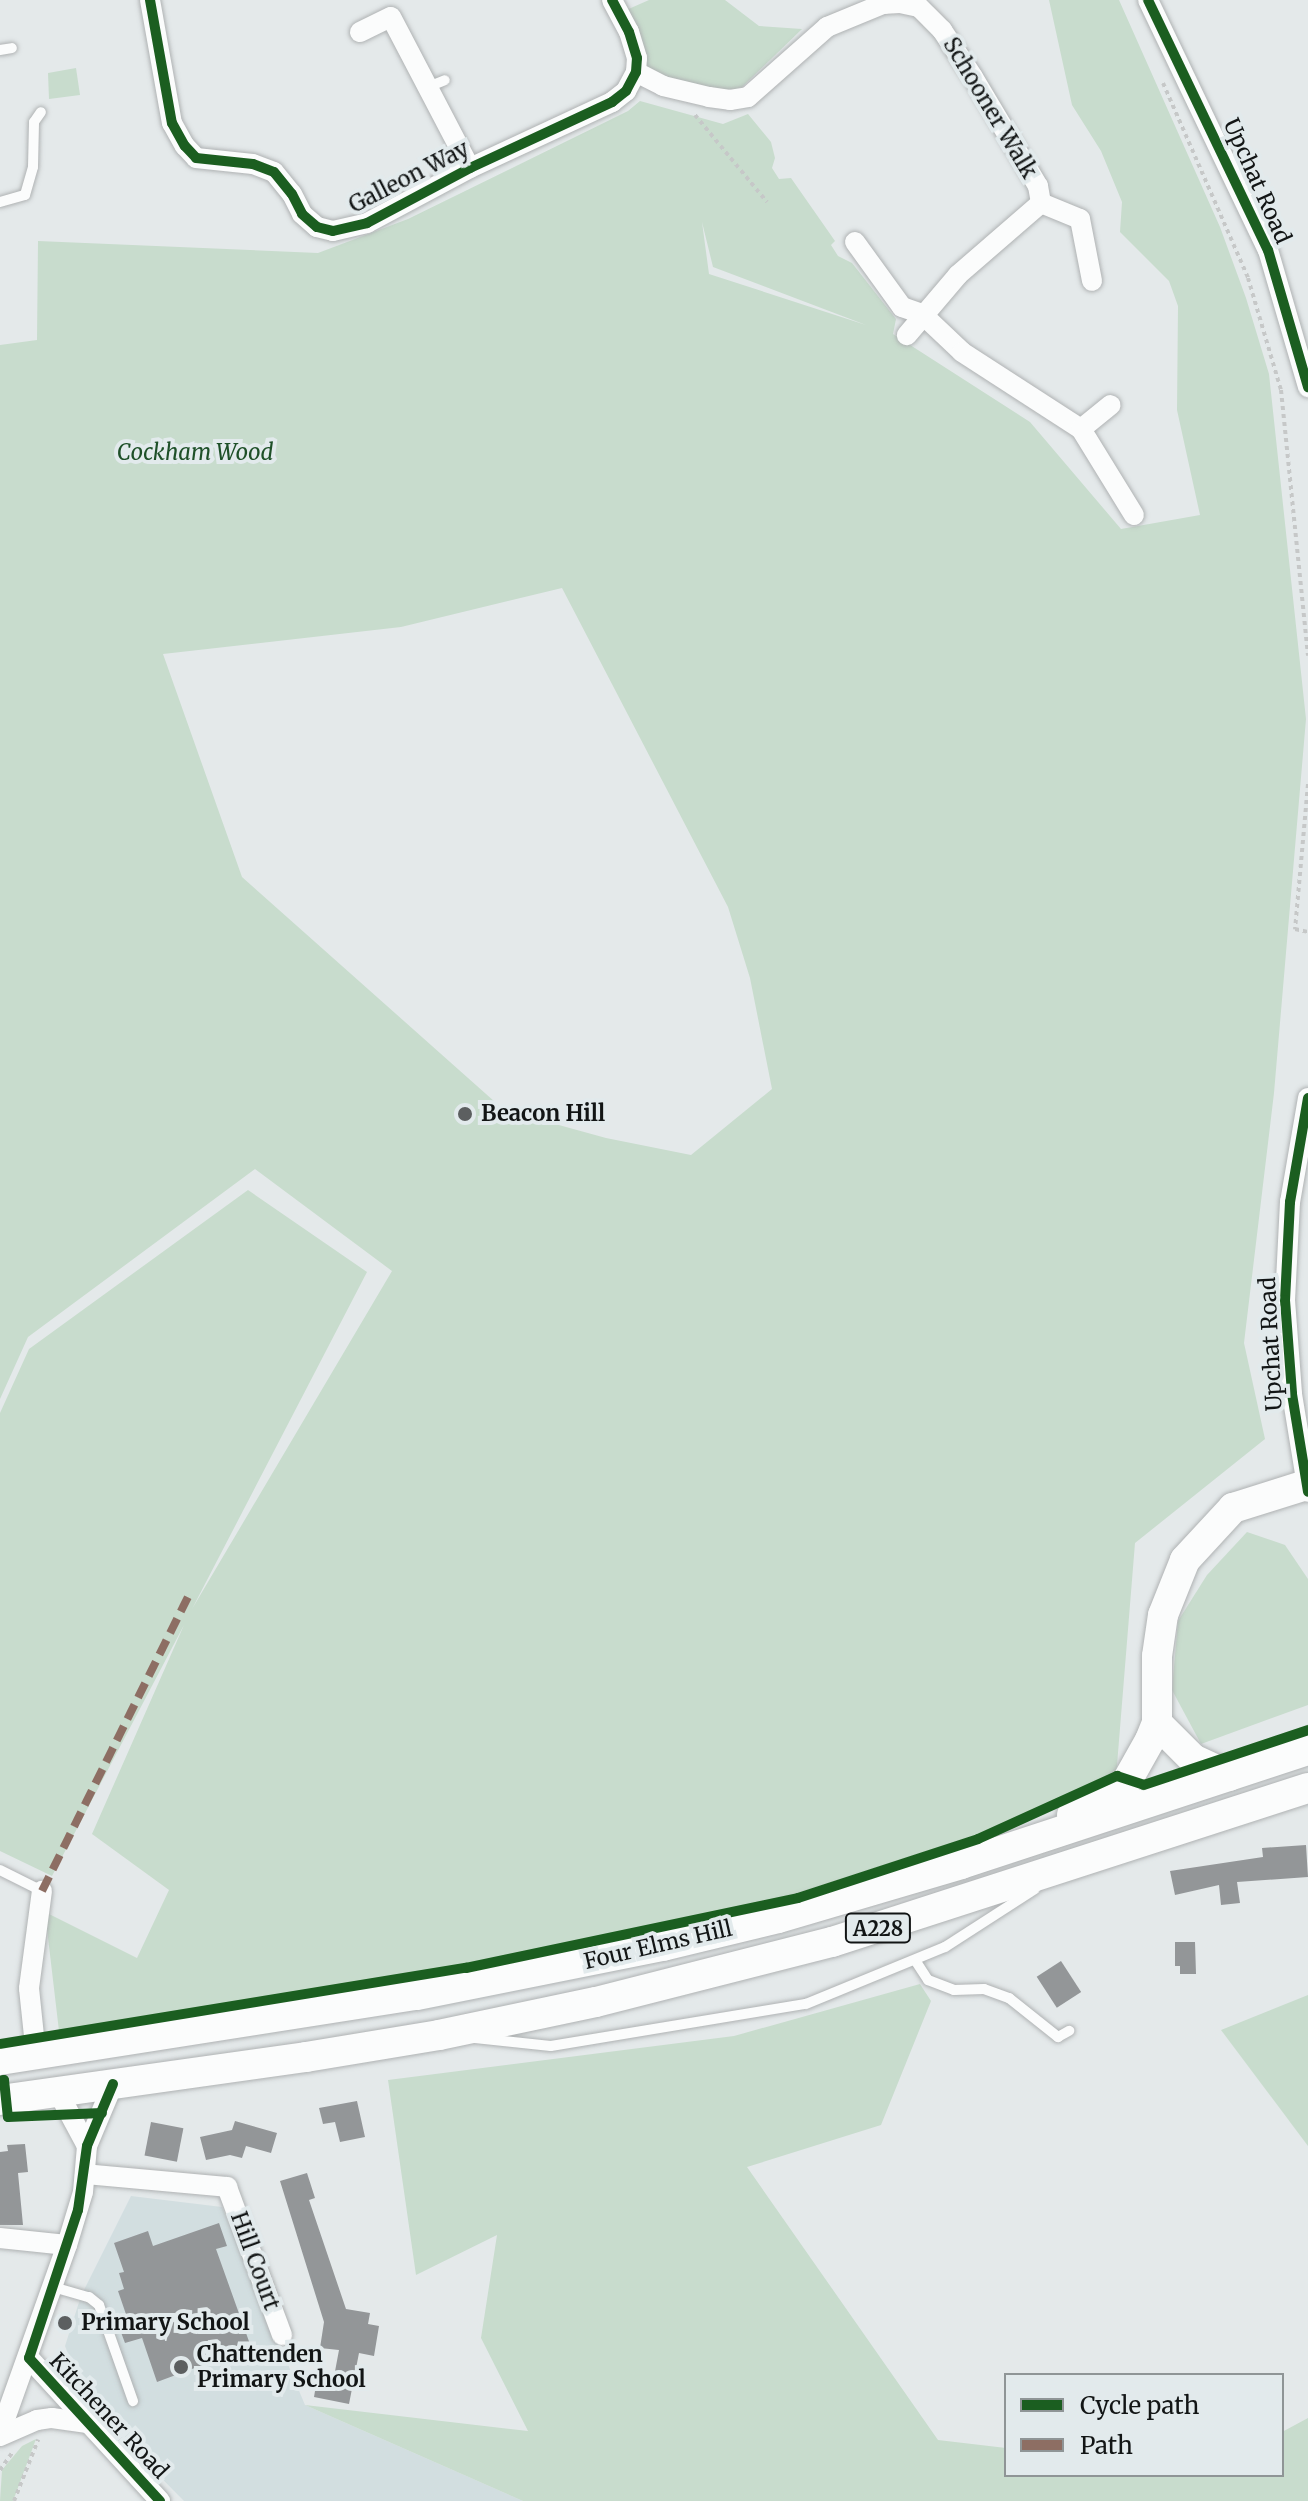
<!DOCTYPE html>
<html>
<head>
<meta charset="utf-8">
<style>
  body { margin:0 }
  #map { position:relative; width:1308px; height:2501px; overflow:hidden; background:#e4e9ea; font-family:Merriweather,serif }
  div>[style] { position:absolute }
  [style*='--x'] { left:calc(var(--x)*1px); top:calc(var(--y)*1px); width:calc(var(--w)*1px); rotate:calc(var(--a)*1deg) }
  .built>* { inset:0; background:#d2dee0 }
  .green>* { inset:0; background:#c8dccd }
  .building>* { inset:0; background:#939698; transform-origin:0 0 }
  .path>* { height:4px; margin-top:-2px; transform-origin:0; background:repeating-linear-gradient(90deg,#c6c8c8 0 4px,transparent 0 8px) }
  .roads { filter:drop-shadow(0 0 2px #afb2b3) drop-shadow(0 0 2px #afb2b3) }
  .service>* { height:10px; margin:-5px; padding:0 5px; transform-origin:5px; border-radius:5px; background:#fbfcfc }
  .minor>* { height:20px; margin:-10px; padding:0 10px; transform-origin:10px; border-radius:10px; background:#fbfcfc }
  .primary>* { height:30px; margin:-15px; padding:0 15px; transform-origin:15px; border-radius:15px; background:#fbfcfc }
  .quiet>* { height:8px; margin-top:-4px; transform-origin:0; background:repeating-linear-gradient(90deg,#8d6e63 0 16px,transparent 0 24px) }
  .cycleway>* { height:10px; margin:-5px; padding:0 5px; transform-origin:5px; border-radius:5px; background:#1b5e20 }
  .dots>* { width:22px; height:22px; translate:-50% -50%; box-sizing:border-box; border:4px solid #e2eaec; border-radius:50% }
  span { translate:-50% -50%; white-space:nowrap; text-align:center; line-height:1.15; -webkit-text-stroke:8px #e2eaec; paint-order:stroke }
  .shield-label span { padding:2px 6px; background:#e2eaec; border:2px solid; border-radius:6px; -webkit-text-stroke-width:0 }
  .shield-label { font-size:20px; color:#121515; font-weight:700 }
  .street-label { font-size:22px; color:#121515 }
  .park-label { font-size:22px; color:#1e5028; font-style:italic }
  .poi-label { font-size:22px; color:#121515; font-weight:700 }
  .left { translate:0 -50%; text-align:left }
  .legend { position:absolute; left:1004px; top:2373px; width:280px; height:104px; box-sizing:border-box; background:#e2eaec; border:2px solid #8f9596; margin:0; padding:10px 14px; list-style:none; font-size:24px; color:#121515 }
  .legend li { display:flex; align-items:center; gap:16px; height:40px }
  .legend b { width:40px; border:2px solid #8f9596 }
</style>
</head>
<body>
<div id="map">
  <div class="built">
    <i style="clip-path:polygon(131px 2196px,222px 2207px,305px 2405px,523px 2501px,184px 2501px,107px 2423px,81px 2387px,65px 2346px,81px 2296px)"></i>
  </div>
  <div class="green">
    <i style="clip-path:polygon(649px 0,725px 0,759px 26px,802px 29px,742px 87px,724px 93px,663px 77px,646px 67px,624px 11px)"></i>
    <i style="clip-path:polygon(evenodd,1049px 0,1119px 0,1220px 227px,1246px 298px,1269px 374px,1306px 719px,1274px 1093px,1244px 1343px,1265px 1439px,1135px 1543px,1115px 1790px,757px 1906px,61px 2048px,45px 1912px,137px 1958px,169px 1890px,92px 1834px,184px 1625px,52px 1876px,0 1851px,0 1413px,29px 1349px,248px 1190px,367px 1272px,192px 1609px,392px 1271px,255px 1169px,28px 1337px,0 1399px,0 345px,37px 340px,38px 241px,318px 253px,408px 219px,628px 111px,640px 101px,723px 124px,748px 114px,771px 142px,775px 158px,772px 168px,779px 179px,791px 178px,835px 241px,831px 245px,838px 256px,852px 263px,896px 319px,893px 334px,1030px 422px,1121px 529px,1200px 515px,1177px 410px,1178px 306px,1169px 281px,1120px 232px,1122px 202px,1101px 151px,1072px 105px,1049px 0,702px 222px,713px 267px,866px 325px,709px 274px,702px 222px,1049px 0,562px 588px,728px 907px,750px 978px,772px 1089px,691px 1155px,606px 1138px,504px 1110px,242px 877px,163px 654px,401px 627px,562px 588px)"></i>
    <i style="clip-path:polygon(76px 68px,80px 95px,49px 99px,48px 73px)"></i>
    <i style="clip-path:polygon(1247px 1532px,1285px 1545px,1308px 1579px,1308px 1705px,1201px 1744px,1172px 1690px,1178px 1621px,1207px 1575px)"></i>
    <i style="clip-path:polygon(920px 1984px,931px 2001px,881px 2125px,747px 2167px,938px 2440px,1006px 2448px,1006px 2475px,1282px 2475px,1282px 2432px,1308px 2418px,1308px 2501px,523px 2501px,305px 2405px,528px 2431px,481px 2338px,497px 2235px,416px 2275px,388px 2080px,734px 2036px)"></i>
    <i style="clip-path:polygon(1308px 1995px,1308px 2146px,1221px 2030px)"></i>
    <i style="clip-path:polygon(36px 2439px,13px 2501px,0 2501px,2px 2470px,22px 2446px)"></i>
  </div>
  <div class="building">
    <i style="clip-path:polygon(1306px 1845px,1308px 1877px,1237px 1882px,1240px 1903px,1221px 1905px,1219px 1885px,1175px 1895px,1170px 1871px,1263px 1857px,1262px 1848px)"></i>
    <i style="clip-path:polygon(1175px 1942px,1195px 1942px,1196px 1974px,1180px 1974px,1180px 1966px,1175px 1966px)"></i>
    <i style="left:1061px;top:1961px;width:37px;height:29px;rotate:57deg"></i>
    <i style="clip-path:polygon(357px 2101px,365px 2137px,340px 2142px,335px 2122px,323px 2124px,319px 2108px)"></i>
    <i style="clip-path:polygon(235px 2121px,277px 2133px,271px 2153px,246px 2146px,242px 2158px,230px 2155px,206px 2160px,200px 2137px,232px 2130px)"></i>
    <i style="left:151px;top:2122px;width:33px;height:34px;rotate:11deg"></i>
    <i style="clip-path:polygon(25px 2144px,28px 2172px,18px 2173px,23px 2225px,0 2225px,0 2152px,8px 2151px,7px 2145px)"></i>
    <i style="clip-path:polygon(307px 2173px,315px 2198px,309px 2200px,346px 2309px,370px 2313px,368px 2324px,379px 2326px,374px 2356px,359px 2353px,349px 2404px,314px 2397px,317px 2379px,333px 2382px,339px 2350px,320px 2348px,324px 2322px,280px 2181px)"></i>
    <i style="clip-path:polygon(219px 2223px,227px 2246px,216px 2249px,251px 2347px,157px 2382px,142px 2338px,125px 2343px,119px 2327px,129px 2323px,118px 2291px,124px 2289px,119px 2273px,124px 2272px,114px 2243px,148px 2231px,153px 2246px)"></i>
  </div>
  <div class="path">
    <i style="--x:1163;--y:83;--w:213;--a:66.4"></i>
    <i style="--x:1248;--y:278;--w:117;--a:73.6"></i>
    <i style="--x:1281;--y:390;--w:267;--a:84.2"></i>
    <i style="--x:695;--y:115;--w:113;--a:50.4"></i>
    <i style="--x:1308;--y:784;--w:146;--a:95.1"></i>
    <i style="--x:1295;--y:929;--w:13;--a:13"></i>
    <i style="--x:0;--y:2470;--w:21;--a:-55"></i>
    <i style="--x:14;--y:2501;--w:66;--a:-68.5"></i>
  </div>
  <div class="roads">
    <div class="service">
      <i style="--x:0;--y:50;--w:12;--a:-9"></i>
      <i style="--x:428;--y:87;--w:18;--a:-22"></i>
      <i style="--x:0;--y:202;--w:26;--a:-16"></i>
      <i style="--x:25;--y:195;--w:29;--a:-74"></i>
      <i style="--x:33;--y:167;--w:45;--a:-88.7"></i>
      <i style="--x:34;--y:122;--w:12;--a:-55"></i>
      <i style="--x:0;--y:1870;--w:47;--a:26.6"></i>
      <i style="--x:915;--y:1960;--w:24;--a:57"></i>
      <i style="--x:928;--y:1980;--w:28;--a:21"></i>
      <i style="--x:954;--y:1990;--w:30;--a:-2"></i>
      <i style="--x:984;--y:1989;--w:27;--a:20"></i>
      <i style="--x:1009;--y:1998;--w:63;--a:38.5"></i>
      <i style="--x:1058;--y:2037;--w:13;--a:-29"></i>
      <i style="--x:475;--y:2038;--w:76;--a:6"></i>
      <i style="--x:551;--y:2046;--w:258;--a:-9.4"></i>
      <i style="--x:806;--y:2004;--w:150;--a:-22.3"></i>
      <i style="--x:945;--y:1947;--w:107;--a:-32.8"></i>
      <i style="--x:53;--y:2287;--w:37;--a:16"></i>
      <i style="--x:89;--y:2297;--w:13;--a:39"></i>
      <i style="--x:99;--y:2305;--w:102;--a:70.5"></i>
    </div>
    <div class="minor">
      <i style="--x:150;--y:0;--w:125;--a:79.9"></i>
      <i style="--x:172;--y:123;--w:26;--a:61"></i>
      <i style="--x:185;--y:146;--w:16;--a:47"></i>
      <i style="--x:196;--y:158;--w:57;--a:6"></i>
      <i style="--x:253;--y:164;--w:22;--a:21"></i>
      <i style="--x:274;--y:172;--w:28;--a:51"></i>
      <i style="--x:292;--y:194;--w:22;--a:63"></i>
      <i style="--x:302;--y:214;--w:20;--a:41"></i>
      <i style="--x:317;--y:227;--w:16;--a:14"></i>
      <i style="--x:333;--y:231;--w:35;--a:-13"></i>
      <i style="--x:367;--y:223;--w:117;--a:-28.1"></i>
      <i style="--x:470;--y:168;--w:157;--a:-24.9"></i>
      <i style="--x:612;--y:102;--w:18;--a:-38"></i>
      <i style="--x:626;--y:91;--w:21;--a:-62"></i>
      <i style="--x:636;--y:72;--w:14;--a:-86"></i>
      <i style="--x:637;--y:58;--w:27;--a:-107"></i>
      <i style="--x:629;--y:32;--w:36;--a:-118"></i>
      <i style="--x:1148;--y:0;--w:277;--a:64.4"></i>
      <i style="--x:1268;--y:250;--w:143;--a:73.7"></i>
      <i style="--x:360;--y:32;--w:34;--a:-26"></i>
      <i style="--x:391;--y:17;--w:170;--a:62.4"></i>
      <i style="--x:636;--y:72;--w:30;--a:27"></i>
      <i style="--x:663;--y:86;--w:47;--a:13.4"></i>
      <i style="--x:709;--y:97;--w:21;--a:8"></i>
      <i style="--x:730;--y:100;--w:18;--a:-9"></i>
      <i style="--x:748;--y:97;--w:106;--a:-41.5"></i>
      <i style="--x:827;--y:27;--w:61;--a:-22.3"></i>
      <i style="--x:883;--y:4;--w:17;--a:-3"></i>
      <i style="--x:900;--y:3;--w:19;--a:12"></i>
      <i style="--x:919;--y:7;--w:33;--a:45"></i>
      <i style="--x:942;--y:30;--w:56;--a:56.6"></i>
      <i style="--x:973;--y:77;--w:127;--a:59.2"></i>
      <i style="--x:1038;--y:186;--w:17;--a:80"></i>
      <i style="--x:1041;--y:203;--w:110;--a:139.1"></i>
      <i style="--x:958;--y:275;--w:79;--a:130.4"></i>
      <i style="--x:1041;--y:203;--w:42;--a:22.3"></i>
      <i style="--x:1080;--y:219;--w:63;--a:79"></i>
      <i style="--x:855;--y:242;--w:80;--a:54.1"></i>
      <i style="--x:902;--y:307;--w:21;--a:19"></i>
      <i style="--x:922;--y:314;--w:55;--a:43.5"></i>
      <i style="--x:962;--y:352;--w:142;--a:32.9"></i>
      <i style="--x:1081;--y:429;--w:101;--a:58.4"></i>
      <i style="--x:1081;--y:429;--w:38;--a:-39"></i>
      <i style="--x:1308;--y:1098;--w:106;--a:99.8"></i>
      <i style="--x:1290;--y:1202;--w:98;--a:92.9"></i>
      <i style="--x:1285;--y:1300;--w:94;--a:85.7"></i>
      <i style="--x:1292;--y:1394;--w:99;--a:80.7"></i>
      <i style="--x:36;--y:2055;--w:67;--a:-96"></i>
      <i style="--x:29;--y:1988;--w:98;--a:-82.4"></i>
      <i style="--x:58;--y:2092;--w:61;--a:61.8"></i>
      <i style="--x:85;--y:2174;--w:143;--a:5.2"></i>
      <i style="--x:227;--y:2187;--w:158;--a:69.6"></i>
      <i style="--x:0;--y:2238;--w:67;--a:6"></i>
      <i style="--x:29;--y:2358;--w:194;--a:47.5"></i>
      <i style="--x:0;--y:2433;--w:200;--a:-70.4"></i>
      <i style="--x:67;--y:2245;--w:55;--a:-73.2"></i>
      <i style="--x:83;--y:2192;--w:46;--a:-85"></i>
      <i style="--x:87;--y:2146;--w:67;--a:-67.2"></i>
      <i style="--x:0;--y:2436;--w:40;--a:-23.4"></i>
      <i style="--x:37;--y:2420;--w:15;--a:-8"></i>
      <i style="--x:52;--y:2418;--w:34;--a:8"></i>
    </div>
    <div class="primary">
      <i style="--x:1157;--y:1723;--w:51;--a:45"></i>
      <i style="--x:1193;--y:1759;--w:40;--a:25"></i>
      <i style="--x:1072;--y:1815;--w:47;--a:-27.6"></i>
      <i style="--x:1114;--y:1793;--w:18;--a:-43"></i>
      <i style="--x:1127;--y:1781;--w:47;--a:-60.7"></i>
      <i style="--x:1150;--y:1740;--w:18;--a:-68"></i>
      <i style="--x:1157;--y:1723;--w:67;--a:-90"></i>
      <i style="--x:1157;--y:1656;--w:41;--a:-81.7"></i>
      <i style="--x:1163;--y:1615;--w:59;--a:-68.2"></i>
      <i style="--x:1185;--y:1560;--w:71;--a:-47.3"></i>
      <i style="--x:1233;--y:1508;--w:77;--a:-17.5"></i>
      <i style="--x:0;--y:2060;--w:422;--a:-8.9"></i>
      <i style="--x:417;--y:1995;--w:251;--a:-11.3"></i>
      <i style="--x:663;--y:1946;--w:118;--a:-13.7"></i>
      <i style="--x:778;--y:1918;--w:191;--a:-16.4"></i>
      <i style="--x:961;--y:1864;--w:365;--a:-18.2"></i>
      <i style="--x:0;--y:2100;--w:309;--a:-8"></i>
      <i style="--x:306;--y:2057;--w:135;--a:-9.4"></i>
      <i style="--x:439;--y:2035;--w:160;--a:-11.9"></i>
      <i style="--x:596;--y:2002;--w:244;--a:-14.3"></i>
      <i style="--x:832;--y:1942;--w:500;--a:-17.93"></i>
    </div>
  </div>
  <div class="quiet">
    <i style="--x:42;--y:1891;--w:333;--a:-63.6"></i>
  </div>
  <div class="cycleway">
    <i style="--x:150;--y:0;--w:125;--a:79.9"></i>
    <i style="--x:172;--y:123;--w:26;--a:61"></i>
    <i style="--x:185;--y:146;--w:16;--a:47"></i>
    <i style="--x:196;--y:158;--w:57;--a:6"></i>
    <i style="--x:253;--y:164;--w:22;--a:21"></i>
    <i style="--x:274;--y:172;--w:28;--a:51"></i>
    <i style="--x:292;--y:194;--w:22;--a:63"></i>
    <i style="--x:302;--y:214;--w:20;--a:41"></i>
    <i style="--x:317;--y:227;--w:16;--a:14"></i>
    <i style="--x:333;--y:231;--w:35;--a:-13"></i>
    <i style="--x:367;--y:223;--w:117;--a:-28.1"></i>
    <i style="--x:470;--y:168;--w:157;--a:-24.9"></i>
    <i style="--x:612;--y:102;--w:18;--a:-38"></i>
    <i style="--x:626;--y:91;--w:21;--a:-62"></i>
    <i style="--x:636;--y:72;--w:14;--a:-86"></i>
    <i style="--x:637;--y:58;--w:27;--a:-107"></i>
    <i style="--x:629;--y:32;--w:36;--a:-118"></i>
    <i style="--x:1148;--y:0;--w:277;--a:64.4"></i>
    <i style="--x:1268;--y:250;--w:143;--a:73.7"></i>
    <i style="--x:1308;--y:1098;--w:106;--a:99.8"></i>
    <i style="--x:1290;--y:1202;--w:98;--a:92.9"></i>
    <i style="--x:1285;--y:1300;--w:94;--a:85.7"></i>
    <i style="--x:1292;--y:1394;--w:99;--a:80.7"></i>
    <i style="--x:0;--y:2044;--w:472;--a:-9.3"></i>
    <i style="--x:466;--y:1968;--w:339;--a:-11.9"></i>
    <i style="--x:798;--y:1898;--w:189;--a:-18.1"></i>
    <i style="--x:978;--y:1839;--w:153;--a:-24.4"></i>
    <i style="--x:1117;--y:1776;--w:28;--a:18"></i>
    <i style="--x:1144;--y:1785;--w:173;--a:-18.5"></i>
    <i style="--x:0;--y:2081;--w:4;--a:-14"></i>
    <i style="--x:4;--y:2080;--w:37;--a:84"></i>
    <i style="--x:8;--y:2117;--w:94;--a:-2.4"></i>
    <i style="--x:113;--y:2084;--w:67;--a:112.8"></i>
    <i style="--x:87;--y:2146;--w:65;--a:98"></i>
    <i style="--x:78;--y:2210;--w:156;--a:108.3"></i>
    <i style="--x:29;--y:2358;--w:194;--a:47.5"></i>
  </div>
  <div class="dots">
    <i style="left:465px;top:1114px;background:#5c5f60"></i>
    <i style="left:65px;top:2323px;background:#5c5f60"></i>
    <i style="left:181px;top:2367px;background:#5c5f60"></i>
  </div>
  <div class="shield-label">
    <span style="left:878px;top:1928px">A228</span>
  </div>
  <div class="street-label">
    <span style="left:990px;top:108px;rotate:59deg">Schooner Walk</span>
    <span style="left:409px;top:177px;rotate:-27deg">Galleon Way</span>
    <span style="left:1257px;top:181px;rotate:66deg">Upchat Road</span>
    <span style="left:1271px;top:1344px;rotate:-93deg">Upchat Road</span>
    <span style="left:658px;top:1945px;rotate:-13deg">Four Elms Hill</span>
    <span style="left:255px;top:2261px;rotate:70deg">Hill Court</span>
    <span style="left:109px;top:2416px;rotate:47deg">Kitchener Road</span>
  </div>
  <div class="park-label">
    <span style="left:195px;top:453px">Cockham Wood</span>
  </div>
  <div class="poi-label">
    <span class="left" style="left:481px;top:1114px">Beacon Hill</span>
    <span class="left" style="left:81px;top:2323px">Primary School</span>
    <span class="left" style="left:197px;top:2367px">Chattenden<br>Primary School</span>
  </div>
  <ul class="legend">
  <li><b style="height:10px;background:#1b5e20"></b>Cycle path</li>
  <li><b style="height:10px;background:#8d6e63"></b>Path</li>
  </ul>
</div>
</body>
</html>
